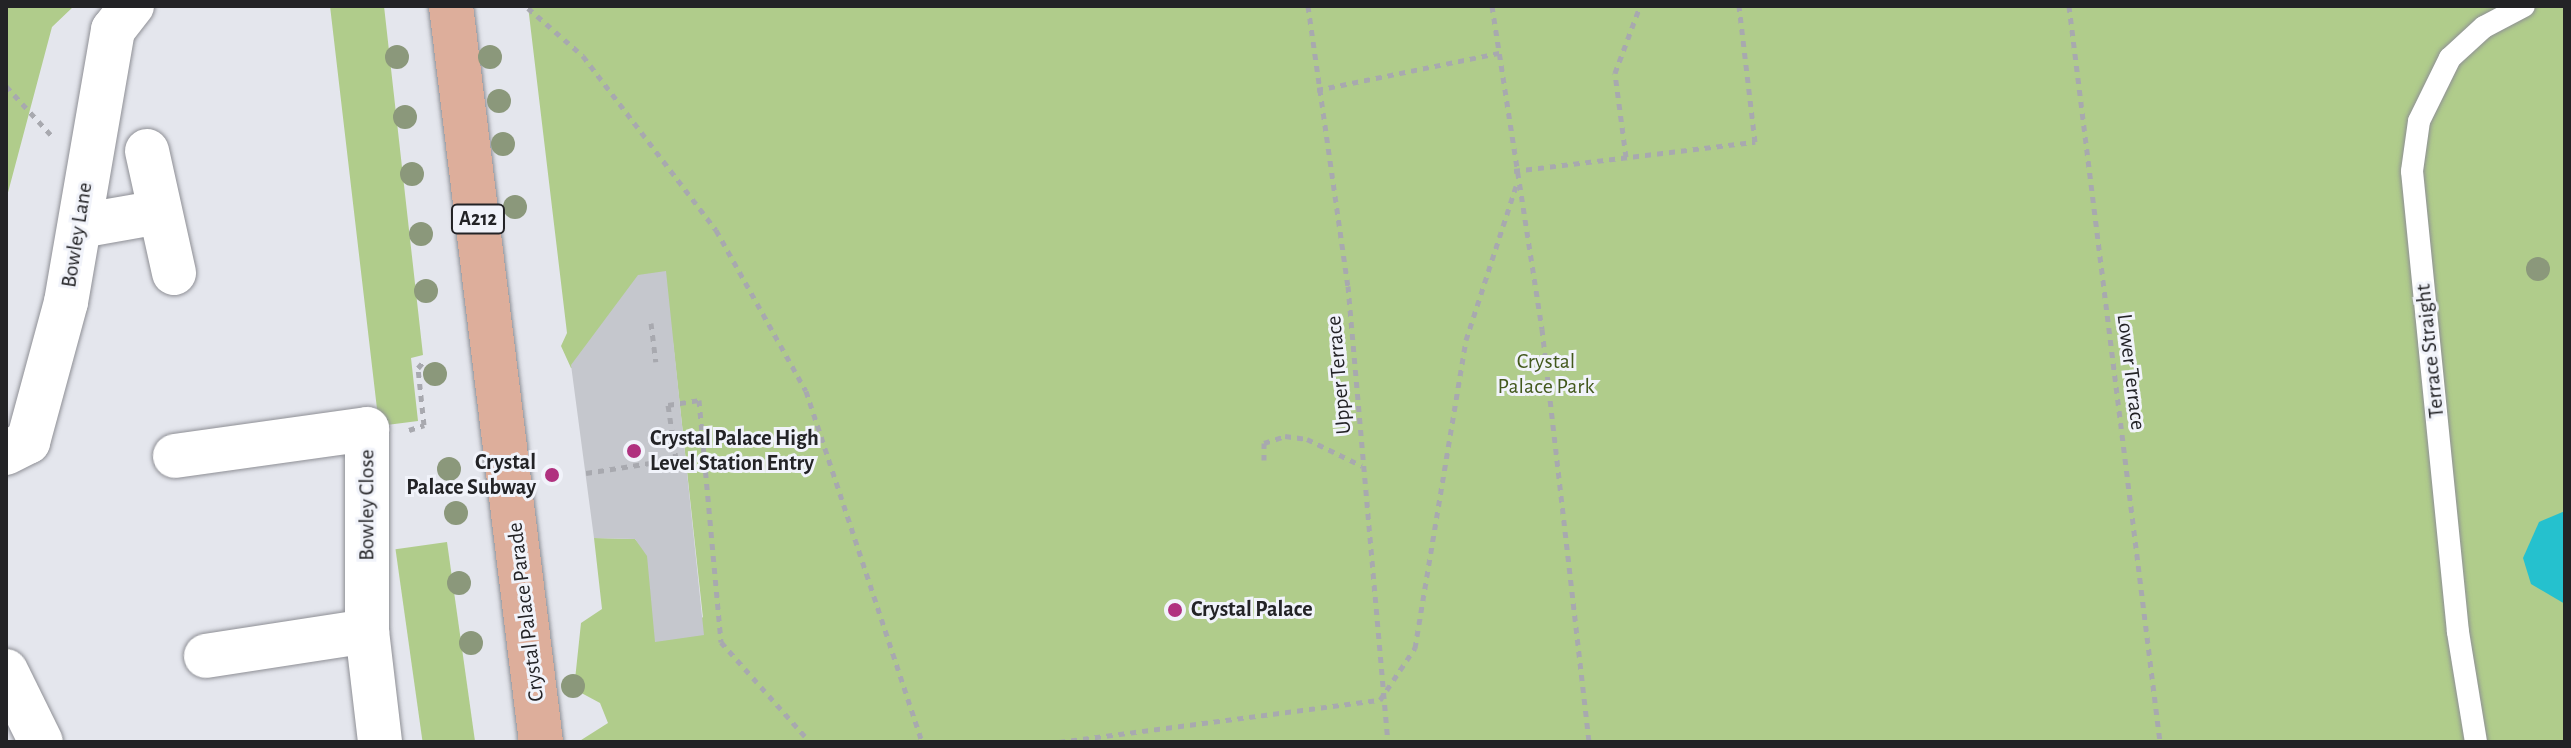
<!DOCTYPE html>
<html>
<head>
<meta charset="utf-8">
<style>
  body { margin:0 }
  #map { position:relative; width:2571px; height:748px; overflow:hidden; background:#e4e6ed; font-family:"Alegreya Sans",sans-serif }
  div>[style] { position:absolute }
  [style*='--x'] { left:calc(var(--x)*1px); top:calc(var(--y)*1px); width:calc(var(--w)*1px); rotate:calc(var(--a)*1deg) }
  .green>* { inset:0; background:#b0cc8b; transform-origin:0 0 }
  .water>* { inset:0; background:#25c1ce }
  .building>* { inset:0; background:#c5c7cd }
  .path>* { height:5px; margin-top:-2.5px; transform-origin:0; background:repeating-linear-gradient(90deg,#a8a9af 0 6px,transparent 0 12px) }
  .roads { filter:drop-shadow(0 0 2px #8e8f95) drop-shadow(0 0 2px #8e8f95) }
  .lane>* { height:22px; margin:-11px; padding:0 11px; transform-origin:11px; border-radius:11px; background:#fff }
  .street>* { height:44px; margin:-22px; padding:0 22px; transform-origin:22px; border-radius:22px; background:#fff }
  .secondary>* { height:44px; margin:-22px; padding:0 22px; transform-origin:22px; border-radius:22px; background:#fff }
  .primary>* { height:44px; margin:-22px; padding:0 22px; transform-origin:22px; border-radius:22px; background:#ddae9b }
  .trees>* { width:24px; height:24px; margin:-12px; border-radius:50%; background:#8b987b }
  .dots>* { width:22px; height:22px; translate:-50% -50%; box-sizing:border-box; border:4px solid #f1f3fa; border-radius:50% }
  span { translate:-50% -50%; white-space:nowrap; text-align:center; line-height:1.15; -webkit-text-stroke:6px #f1f3fa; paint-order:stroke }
  .shield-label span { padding:2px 6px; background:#f1f3fa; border:2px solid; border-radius:6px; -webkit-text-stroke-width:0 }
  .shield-label { font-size:20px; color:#232326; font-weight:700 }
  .street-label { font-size:22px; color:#232326 }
  .park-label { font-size:22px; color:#43591d }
  .poi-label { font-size:22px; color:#232326; font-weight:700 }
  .left { translate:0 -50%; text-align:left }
  .right { translate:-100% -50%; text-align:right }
  .frame { position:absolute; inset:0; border:8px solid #232326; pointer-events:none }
</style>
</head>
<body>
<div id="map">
  <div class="green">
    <i style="clip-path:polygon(6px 6px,74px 6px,52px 27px,6px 200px)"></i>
    <i style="clip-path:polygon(330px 6px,384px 6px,423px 355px,411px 358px,418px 421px,379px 426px)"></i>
    <i style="clip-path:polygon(528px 6px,2565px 6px,2565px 742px,578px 742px,608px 723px,600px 703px,574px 689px,581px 623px,602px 609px,594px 538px,635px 539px,703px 618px,673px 342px,592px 369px,571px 368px,561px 346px,567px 333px)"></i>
    <i style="left:447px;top:542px;width:202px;height:52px;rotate:82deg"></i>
  </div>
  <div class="water">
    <i style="clip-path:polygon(2565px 511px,2565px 604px,2531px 584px,2523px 558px,2539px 522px)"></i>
  </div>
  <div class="building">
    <i style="clip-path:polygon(666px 271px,704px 635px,655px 642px,647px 556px,635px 539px,594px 538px,571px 365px,638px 275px)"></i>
  </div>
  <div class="path">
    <i style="--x:1308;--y:6;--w:283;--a:81.9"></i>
    <i style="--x:1348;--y:286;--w:458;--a:85"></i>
    <i style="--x:1492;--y:6;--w:327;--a:81.2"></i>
    <i style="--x:1542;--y:329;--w:416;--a:83.5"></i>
    <i style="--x:2069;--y:6;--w:742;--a:82.95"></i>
    <i style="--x:528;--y:8;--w:73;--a:41.1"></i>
    <i style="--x:583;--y:56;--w:219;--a:52.6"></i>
    <i style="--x:716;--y:230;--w:184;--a:60.8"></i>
    <i style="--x:806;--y:391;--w:370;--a:71.7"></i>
    <i style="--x:6;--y:86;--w:67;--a:47.4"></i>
    <i style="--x:1317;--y:90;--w:186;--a:-11.5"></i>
    <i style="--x:1626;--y:157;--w:85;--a:-97.5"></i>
    <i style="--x:1615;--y:73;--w:72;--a:-69.5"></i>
    <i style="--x:1514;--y:171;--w:243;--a:-6.9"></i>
    <i style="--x:1755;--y:142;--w:137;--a:-96.7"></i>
    <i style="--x:651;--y:323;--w:39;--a:83"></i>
    <i style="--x:409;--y:430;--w:16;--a:-18"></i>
    <i style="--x:424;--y:425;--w:57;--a:-96"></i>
    <i style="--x:418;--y:368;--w:9;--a:-49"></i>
    <i style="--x:1264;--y:460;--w:17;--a:-90"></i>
    <i style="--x:1264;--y:443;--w:22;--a:-18"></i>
    <i style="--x:1285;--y:436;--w:22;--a:8"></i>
    <i style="--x:1307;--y:439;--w:61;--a:26.1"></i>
    <i style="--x:586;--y:473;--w:91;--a:-8.8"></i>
    <i style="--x:676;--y:459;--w:55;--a:-98.4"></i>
    <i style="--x:668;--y:405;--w:31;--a:-9"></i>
    <i style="--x:699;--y:400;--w:243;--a:84.8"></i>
    <i style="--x:721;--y:642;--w:134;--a:48.3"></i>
    <i style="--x:1059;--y:742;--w:324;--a:-7.5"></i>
    <i style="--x:1380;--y:700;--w:63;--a:-56.1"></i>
    <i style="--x:1415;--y:648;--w:312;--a:-80.6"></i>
    <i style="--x:1466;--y:340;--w:162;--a:-72"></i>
  </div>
  <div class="roads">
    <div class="lane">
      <i style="--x:2476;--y:742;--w:111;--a:-99.3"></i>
      <i style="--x:2458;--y:632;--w:463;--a:-95.7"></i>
      <i style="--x:2412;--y:171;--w:50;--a:-82"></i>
      <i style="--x:2419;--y:121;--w:70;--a:-63.8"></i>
      <i style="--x:2450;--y:58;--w:46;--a:-42.4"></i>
      <i style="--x:2484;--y:27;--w:45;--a:-27.7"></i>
    </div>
    <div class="street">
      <i style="--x:147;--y:151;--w:125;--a:77.5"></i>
      <i style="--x:80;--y:226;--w:80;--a:-10"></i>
      <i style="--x:6;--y:453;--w:25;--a:-27"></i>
      <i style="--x:28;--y:442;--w:145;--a:-74.8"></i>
      <i style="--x:66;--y:302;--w:276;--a:-80.2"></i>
      <i style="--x:113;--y:30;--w:31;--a:-52"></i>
      <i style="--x:175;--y:456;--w:194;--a:-8"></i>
      <i style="--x:367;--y:429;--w:202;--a:90"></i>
      <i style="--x:367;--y:631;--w:112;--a:83.3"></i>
      <i style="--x:206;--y:656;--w:163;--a:-8.8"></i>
    </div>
    <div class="secondary">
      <i style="--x:6;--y:671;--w:79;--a:63.8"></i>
    </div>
    <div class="primary">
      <i style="--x:451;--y:6;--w:741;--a:83.03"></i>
    </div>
  </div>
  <div class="trees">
    <i style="left:397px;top:57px"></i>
    <i style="left:490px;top:57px"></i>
    <i style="left:499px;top:101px"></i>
    <i style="left:405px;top:117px"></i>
    <i style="left:503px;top:144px"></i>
    <i style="left:412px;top:174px"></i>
    <i style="left:515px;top:207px"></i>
    <i style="left:421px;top:234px"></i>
    <i style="left:2538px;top:269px"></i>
    <i style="left:426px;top:291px"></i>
    <i style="left:435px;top:374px"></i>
    <i style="left:449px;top:469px"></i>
    <i style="left:456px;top:513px"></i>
    <i style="left:459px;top:583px"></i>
    <i style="left:471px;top:643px"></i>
    <i style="left:573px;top:686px"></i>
  </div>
  <div class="dots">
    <i style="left:634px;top:451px;background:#b0317f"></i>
    <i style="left:552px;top:475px;background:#b0317f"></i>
    <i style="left:1175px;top:610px;background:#b0317f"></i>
  </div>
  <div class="shield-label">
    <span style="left:478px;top:219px">A212</span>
  </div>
  <div class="street-label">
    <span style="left:77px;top:235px;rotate:-81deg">Bowley Lane</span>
    <span style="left:2430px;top:351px;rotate:-96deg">Terrace Straight</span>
    <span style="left:2131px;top:372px;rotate:83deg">Lower Terrace</span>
    <span style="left:1339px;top:375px;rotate:-95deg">Upper Terrace</span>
    <span style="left:367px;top:505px;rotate:-90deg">Bowley Close</span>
    <span style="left:526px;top:612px;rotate:-97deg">Crystal Palace Parade</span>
  </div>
  <div class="park-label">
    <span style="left:1546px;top:374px">Crystal<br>Palace Park</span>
  </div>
  <div class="poi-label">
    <span class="left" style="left:650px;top:451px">Crystal Palace High<br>Level Station Entry</span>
    <span class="right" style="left:536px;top:475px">Crystal<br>Palace Subway</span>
    <span class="left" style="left:1191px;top:610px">Crystal Palace</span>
  </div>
  <div class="frame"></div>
</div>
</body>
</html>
